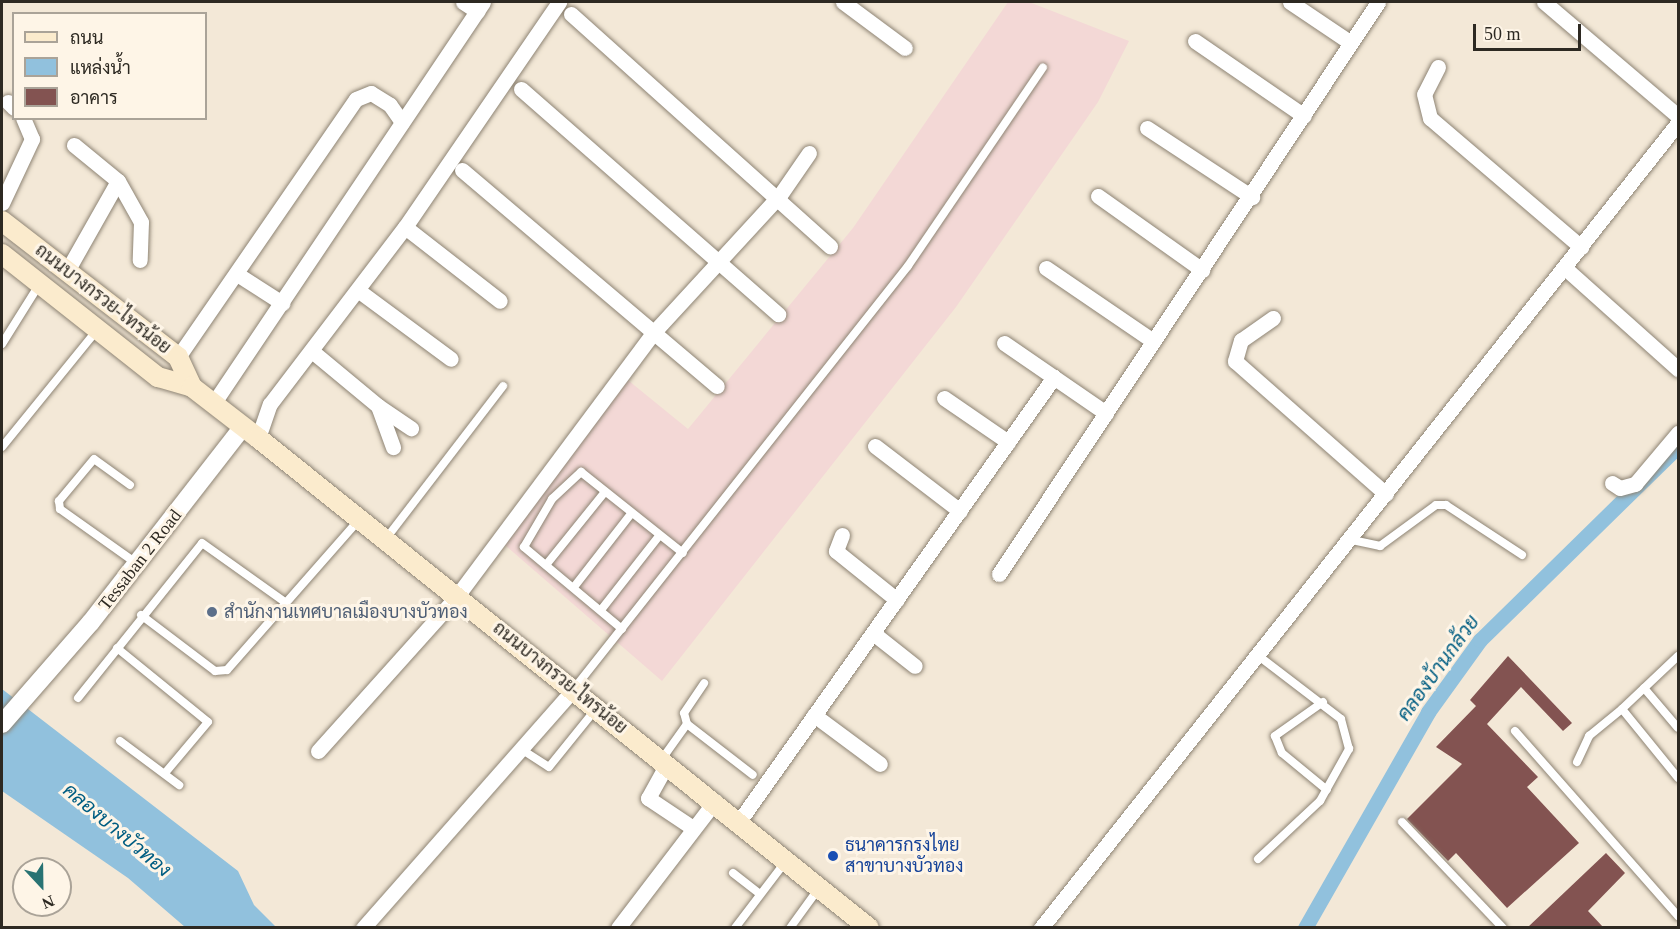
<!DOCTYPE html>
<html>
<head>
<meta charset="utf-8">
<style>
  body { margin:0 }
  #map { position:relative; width:1680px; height:929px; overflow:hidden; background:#f3e8d7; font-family:"Times New Roman",Sarabun,serif }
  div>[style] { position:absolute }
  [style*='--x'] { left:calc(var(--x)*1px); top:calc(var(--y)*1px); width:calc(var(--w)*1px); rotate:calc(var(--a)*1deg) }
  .education>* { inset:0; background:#f3d8d6 }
  .water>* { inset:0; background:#91c1dd }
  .canal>* { height:15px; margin:-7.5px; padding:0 7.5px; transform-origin:7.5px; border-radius:7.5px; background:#91c1dd }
  .building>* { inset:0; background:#835351 }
  .roads { filter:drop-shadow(0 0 2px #8e8474) drop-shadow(0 0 2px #8e8474) }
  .service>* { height:8px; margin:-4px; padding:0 4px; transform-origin:4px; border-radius:4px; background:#fff }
  .minor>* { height:15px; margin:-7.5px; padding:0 7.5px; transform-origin:7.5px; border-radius:7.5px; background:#fff }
  .tertiary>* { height:18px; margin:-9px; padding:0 9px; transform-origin:9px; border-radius:9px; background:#fff }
  .secondary>* { height:20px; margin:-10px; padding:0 10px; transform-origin:10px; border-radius:10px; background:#fbebcd }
  .dots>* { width:16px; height:16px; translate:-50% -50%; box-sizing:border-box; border:3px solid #fef5e7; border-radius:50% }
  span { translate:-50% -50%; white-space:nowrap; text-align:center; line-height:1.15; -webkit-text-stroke:6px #fef5e7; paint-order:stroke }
  .street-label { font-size:18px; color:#2d2922 }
  .service-label { font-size:18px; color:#4e5e75 }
  .left { translate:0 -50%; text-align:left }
  .transit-label { font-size:18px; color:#164399 }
  .water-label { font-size:20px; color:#005d82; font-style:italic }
  .frame { position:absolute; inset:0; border:3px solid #2d2922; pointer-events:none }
  .legend { position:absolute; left:12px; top:12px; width:195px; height:108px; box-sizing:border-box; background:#fef5e7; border:2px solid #aaa398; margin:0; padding:8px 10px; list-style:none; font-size:18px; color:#2d2922 }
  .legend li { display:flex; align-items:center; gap:12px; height:30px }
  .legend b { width:30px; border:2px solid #aaa398 }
  .north { position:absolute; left:12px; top:857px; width:60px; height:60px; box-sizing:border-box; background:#fef5e7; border:2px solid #aaa398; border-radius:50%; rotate:158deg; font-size:16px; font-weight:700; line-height:24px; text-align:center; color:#2d2922 }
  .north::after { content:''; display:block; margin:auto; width:21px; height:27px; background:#297373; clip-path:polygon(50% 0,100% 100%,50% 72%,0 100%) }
  .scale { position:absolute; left:1473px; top:24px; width:108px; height:27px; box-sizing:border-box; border:3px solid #2d2922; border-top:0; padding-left:8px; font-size:18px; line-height:21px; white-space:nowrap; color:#2d2922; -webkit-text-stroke:4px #fef5e7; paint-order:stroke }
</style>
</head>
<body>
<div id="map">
  <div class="education">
    <i style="clip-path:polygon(1008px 2px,1029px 2px,1129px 41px,1098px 102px,956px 307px,662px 681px,498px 539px,618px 372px,688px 429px,853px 228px)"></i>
  </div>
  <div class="water">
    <i style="clip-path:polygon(2px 689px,238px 871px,254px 905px,276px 927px,185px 927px,128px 878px,2px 791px)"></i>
  </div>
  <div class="canal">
    <i style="--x:1305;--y:928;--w:249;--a:-60.3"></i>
    <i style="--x:1428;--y:712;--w:89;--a:-54.2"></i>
    <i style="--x:1480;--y:640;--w:277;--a:-44.4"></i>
  </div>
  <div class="building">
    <i style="clip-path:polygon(1508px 656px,1572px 723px,1563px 731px,1521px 687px,1487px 724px,1538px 777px,1527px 787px,1579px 843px,1507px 908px,1456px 853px,1448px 861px,1407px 819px,1462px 764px,1436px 747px,1476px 706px,1470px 700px)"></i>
    <i style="clip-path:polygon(1606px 853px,1625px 873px,1588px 911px,1603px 927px,1528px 927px)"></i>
  </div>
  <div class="roads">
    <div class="service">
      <i style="--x:2;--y:344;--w:70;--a:-57.9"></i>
      <i style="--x:2;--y:447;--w:151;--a:-50.9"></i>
      <i style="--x:130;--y:485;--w:44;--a:-144.2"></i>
      <i style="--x:94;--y:459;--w:55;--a:129.8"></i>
      <i style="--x:59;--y:501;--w:8;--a:83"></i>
      <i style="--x:60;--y:509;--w:93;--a:35.4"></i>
      <i style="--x:385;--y:540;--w:194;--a:-52.5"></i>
      <i style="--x:1352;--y:540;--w:29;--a:12"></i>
      <i style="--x:1380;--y:546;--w:69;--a:-36.2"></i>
      <i style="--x:1436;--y:505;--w:10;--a:0"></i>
      <i style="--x:1446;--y:505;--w:91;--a:33.3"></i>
      <i style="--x:546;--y:565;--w:94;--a:-51.1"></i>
      <i style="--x:574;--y:587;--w:91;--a:-52.1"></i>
      <i style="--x:601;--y:610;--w:94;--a:-51.9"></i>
      <i style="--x:141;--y:615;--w:93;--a:37.1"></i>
      <i style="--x:215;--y:671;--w:12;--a:-5"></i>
      <i style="--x:227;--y:670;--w:200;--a:-48.7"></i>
      <i style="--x:622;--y:629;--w:128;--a:-140.1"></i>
      <i style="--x:524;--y:547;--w:56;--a:-59.7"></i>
      <i style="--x:552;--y:499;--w:40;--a:-43"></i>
      <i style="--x:581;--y:472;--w:130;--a:38.5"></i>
      <i style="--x:117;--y:648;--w:117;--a:39.1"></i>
      <i style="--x:208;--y:722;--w:67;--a:130.1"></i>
      <i style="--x:1678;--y:656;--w:77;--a:136.6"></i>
      <i style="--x:1622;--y:709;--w:89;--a:50.9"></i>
      <i style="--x:1644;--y:688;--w:52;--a:49.6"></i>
      <i style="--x:573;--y:690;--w:540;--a:-51.69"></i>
      <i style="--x:908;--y:266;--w:240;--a:-55.8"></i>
      <i style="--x:78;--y:698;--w:198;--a:-51.3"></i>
      <i style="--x:202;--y:543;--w:103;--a:35.5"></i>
      <i style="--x:1323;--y:702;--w:59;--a:144.7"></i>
      <i style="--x:1275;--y:736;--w:18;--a:68"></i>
      <i style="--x:1282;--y:753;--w:58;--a:39.4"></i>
      <i style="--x:687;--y:724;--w:83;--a:37.7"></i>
      <i style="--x:1515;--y:731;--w:247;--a:48.6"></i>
      <i style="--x:120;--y:741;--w:74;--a:36.7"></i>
      <i style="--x:521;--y:749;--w:33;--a:33"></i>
      <i style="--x:549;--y:767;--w:73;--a:-51.1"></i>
      <i style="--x:662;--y:759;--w:43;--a:-54.5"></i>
      <i style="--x:687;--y:724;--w:11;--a:-105"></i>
      <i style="--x:684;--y:713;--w:36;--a:-56"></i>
      <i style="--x:1577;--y:762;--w:29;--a:-65"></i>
      <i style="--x:1589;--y:736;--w:43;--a:-39.3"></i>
      <i style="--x:1402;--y:822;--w:146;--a:46.4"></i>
      <i style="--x:1258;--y:859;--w:85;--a:-43.1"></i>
      <i style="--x:1320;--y:801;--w:60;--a:-60.9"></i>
      <i style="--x:1349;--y:749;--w:31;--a:-105"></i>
      <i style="--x:1341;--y:719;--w:102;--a:-142.6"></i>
      <i style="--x:733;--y:873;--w:34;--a:38"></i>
      <i style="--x:735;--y:928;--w:84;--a:-52.7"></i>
      <i style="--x:790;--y:928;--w:49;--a:-54.1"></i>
    </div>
    <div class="minor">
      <i style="--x:463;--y:2;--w:17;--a:33"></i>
      <i style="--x:843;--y:2;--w:77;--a:36.6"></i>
      <i style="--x:1290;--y:2;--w:73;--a:33.9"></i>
      <i style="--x:1544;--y:2;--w:176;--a:40.4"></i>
      <i style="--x:571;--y:14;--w:348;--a:41.9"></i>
      <i style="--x:1195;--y:41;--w:132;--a:34.5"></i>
      <i style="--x:1438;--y:67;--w:30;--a:117"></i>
      <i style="--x:1424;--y:94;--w:25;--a:76"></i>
      <i style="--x:1430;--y:118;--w:199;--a:40.5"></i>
      <i style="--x:521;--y:89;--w:342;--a:41.2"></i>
      <i style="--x:8;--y:102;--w:8;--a:45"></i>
      <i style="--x:1147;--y:128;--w:126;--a:33.3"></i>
      <i style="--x:462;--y:170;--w:334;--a:40.3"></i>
      <i style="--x:118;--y:181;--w:47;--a:60.7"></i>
      <i style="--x:141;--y:222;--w:38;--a:92"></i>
      <i style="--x:1098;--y:196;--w:128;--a:35.4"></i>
      <i style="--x:2;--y:203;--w:71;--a:-64.9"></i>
      <i style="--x:32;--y:139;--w:23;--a:-113"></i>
      <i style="--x:405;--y:227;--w:120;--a:37.9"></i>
      <i style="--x:1046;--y:268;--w:130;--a:34.3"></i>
      <i style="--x:1565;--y:268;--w:152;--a:41.8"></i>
      <i style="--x:67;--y:271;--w:103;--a:-60.5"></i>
      <i style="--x:118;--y:181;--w:57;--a:-140.7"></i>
      <i style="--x:237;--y:274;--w:54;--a:32.8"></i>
      <i style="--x:359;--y:291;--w:114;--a:36.5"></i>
      <i style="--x:1273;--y:318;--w:39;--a:145"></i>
      <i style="--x:1241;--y:340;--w:22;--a:106"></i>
      <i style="--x:1235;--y:361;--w:201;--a:41.4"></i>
      <i style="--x:1004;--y:343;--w:124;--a:34.5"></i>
      <i style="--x:313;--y:352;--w:85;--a:39.7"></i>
      <i style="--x:378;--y:406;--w:44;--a:69.9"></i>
      <i style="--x:178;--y:357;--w:313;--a:-55.4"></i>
      <i style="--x:356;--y:99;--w:16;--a:-22"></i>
      <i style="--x:371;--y:93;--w:22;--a:32"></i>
      <i style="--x:390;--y:105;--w:21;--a:55"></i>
      <i style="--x:944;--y:398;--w:78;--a:34.5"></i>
      <i style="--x:213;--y:404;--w:484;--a:-56.1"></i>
      <i style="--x:378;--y:406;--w:40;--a:34"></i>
      <i style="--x:258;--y:438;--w:36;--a:-71"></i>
      <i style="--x:270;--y:404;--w:223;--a:-52.7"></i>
      <i style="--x:405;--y:227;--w:273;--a:-55.6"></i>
      <i style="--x:875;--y:446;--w:107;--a:37.4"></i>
      <i style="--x:1612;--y:483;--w:9;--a:32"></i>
      <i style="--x:1620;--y:488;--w:16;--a:-15"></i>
      <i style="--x:1635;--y:484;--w:67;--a:-49.9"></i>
      <i style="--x:842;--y:535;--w:17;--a:111"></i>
      <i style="--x:836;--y:551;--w:78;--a:38.8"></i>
      <i style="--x:999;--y:574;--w:686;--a:-56.47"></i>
      <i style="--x:873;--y:633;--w:53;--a:38.2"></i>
      <i style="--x:814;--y:715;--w:82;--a:36.6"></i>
      <i style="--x:318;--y:751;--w:208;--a:-48.1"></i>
      <i style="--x:457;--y:596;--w:328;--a:-53.3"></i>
      <i style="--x:653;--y:333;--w:188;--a:-47.4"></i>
      <i style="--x:780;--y:195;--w:51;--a:-55.4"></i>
      <i style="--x:667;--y:764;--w:39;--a:119"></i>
      <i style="--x:648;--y:798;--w:54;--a:33.7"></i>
      <i style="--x:740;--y:820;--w:543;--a:-54.67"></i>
      <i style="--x:363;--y:928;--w:317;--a:-48.6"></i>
      <i style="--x:618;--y:928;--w:160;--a:-52.6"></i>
      <i style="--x:1041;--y:928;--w:1027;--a:-51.65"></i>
    </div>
    <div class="tertiary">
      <i style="--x:2;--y:724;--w:135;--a:-48.9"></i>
      <i style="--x:91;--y:622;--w:246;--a:-52.1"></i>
    </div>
    <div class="secondary">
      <i style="--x:2;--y:221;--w:222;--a:37.7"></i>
      <i style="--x:178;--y:357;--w:33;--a:65"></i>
      <i style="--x:2;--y:254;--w:199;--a:38.3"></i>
      <i style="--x:158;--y:377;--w:35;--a:16"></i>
      <i style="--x:192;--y:387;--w:83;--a:37.7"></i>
      <i style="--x:258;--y:438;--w:783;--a:38.73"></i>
    </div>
  </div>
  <div class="dots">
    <i style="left:212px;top:612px;background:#5c6f8a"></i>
    <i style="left:833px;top:856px;background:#1a4fb4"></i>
  </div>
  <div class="street-label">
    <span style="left:103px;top:299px;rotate:38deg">ถนนบางกรวย-ไทรน้อย</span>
    <span style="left:140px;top:560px;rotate:-52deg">Tessaban 2 Road</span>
    <span style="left:560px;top:678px;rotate:39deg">ถนนบางกรวย-ไทรน้อย</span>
  </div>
  <div class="service-label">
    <span class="left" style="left:224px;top:612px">สำนักงานเทศบาลเมืองบางบัวทอง</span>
  </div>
  <div class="transit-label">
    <span class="left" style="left:845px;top:856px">ธนาคารกรุงไทย<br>สาขาบางบัวทอง</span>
  </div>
  <div class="water-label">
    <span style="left:1438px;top:668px;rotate:-54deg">คลองบ้านกล้วย</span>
    <span style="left:117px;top:830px;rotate:40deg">คลองบางบัวทอง</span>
  </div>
  <div class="frame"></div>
  <ul class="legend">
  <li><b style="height:8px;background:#fbebcd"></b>ถนน</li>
  <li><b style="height:16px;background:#91c1dd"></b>แหล่งน้ำ</li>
  <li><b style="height:16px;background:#835351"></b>อาคาร</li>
  </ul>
  <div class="north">N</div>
  <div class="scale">50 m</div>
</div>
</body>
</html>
